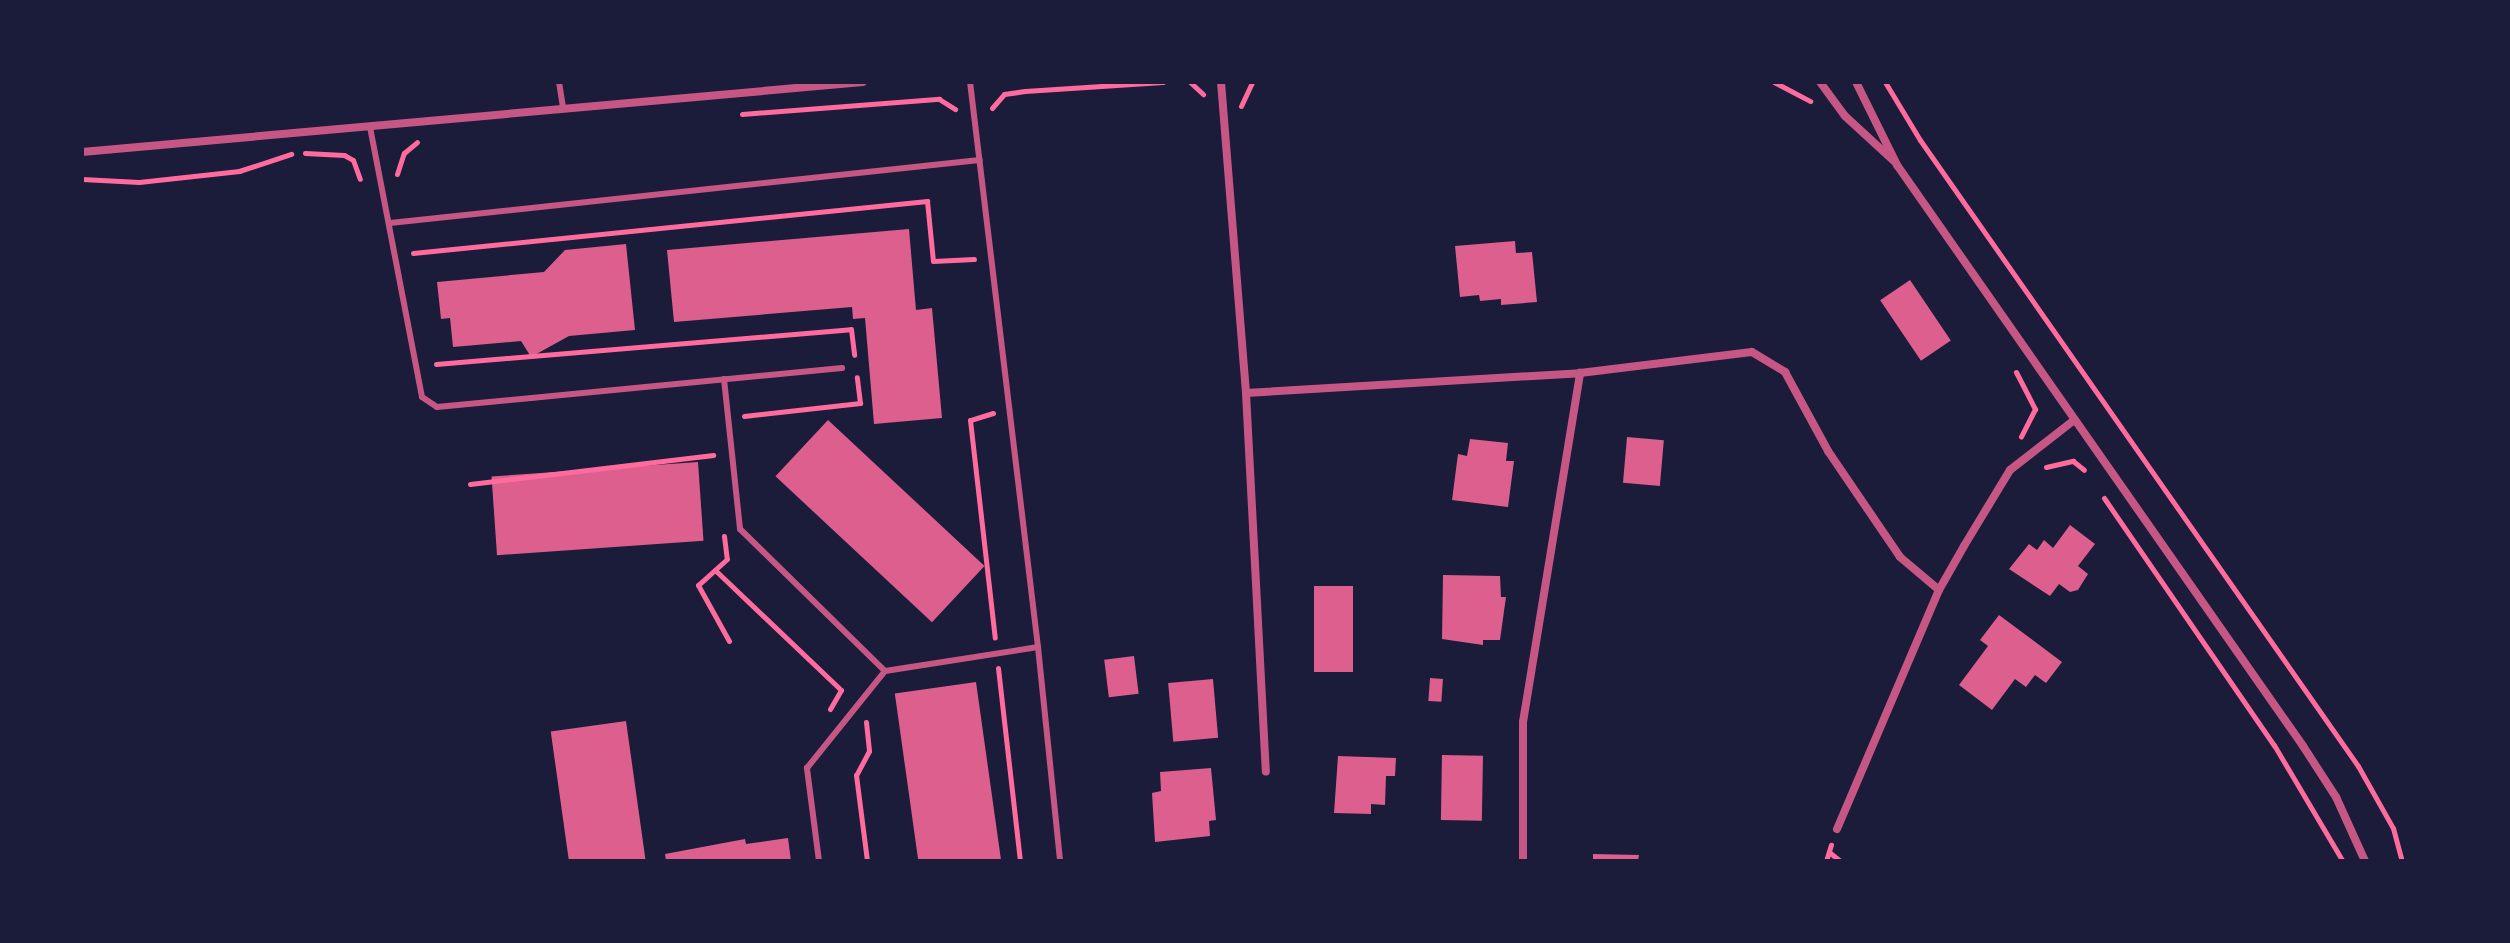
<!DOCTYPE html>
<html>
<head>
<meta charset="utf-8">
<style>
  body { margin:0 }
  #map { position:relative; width:2510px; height:943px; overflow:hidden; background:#1b1b3a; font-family:Overpass,sans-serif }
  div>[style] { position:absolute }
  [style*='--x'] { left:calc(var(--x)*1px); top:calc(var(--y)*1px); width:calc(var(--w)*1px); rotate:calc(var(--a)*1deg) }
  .building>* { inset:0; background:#dd5f8e; transform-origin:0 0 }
  .path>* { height:5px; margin:-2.5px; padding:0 2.5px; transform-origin:2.5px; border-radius:2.5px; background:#ff6b9d }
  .service>* { height:6px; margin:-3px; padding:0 3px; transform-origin:3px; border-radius:3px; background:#c65784 }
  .minor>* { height:8px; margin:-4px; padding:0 4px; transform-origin:4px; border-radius:4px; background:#c65784 }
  span { translate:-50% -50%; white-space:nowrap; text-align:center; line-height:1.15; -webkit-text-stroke:8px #1b1b3a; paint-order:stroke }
  .frame { position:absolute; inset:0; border:84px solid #1b1b3a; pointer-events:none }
</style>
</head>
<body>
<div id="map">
  <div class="building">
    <i style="clip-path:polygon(909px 229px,916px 310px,932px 308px,942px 418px,874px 424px,865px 318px,853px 319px,852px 307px,674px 322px,667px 250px)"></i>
    <i style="clip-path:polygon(1515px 241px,1516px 253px,1532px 252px,1537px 302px,1501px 305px,1501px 299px,1480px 301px,1479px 295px,1460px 297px,1455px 246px)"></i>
    <i style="clip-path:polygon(626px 244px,635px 330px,569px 336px,531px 357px,521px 341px,453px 347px,450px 318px,441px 319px,437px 282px,544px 272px,565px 250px)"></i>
    <i style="left:1910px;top:280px;width:73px;height:36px;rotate:56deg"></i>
    <i style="left:828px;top:420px;width:214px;height:77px;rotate:43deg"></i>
    <i style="left:1627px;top:437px;width:37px;height:46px;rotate:5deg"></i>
    <i style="clip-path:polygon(1470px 439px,1508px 443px,1506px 461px,1514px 461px,1508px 507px,1452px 500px,1458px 454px,1467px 456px)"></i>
    <i style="left:698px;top:462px;width:79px;height:207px;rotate:86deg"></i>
    <i style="clip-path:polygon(2070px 525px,2095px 544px,2078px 566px,2088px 574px,2078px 590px,2070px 592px,2059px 584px,2050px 596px,2009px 569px,2029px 544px,2037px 550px,2044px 540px,2053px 548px)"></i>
    <i style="clip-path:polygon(1443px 575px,1500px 576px,1501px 597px,1506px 597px,1500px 640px,1483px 640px,1483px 645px,1442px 639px)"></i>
    <i style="left:1314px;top:586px;width:39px;height:86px"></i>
    <i style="clip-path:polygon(1999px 615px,2062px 662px,2046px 683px,2035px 675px,2026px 687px,2015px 679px,1992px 710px,1959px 685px,1988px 646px,1980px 640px)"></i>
    <i style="left:1134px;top:656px;width:38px;height:30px;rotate:83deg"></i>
    <i style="left:1430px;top:678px;width:13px;height:23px;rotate:4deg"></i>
    <i style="left:1213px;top:679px;width:59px;height:45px;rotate:85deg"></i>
    <i style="left:976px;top:682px;width:181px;height:82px;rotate:82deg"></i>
    <i style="left:626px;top:721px;width:141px;height:76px;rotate:82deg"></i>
    <i style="left:1442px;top:755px;width:41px;height:65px;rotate:1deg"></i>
    <i style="clip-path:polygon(1338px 756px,1396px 758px,1395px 776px,1386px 776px,1385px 805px,1371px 804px,1371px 814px,1334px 813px)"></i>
    <i style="clip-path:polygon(1211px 768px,1216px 820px,1209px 821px,1210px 836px,1155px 842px,1152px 793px,1161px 791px,1160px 772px)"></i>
    <i style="clip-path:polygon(788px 838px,791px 861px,666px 861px,665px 854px,745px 839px,746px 844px)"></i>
    <i style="clip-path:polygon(1593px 854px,1639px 855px,1638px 861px,1593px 861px)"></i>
  </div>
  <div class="path">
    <i style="--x:1190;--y:82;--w:18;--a:43"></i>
    <i style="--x:1774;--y:82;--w:41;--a:27.8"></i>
    <i style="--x:1885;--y:82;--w:68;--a:58.9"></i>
    <i style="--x:1920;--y:140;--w:764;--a:55.02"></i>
    <i style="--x:2358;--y:766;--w:71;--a:60.6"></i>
    <i style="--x:2393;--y:828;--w:34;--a:75"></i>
    <i style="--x:1241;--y:106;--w:26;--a:-65"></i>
    <i style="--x:992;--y:108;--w:18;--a:-49"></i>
    <i style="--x:1004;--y:94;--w:21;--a:-8"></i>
    <i style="--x:1025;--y:91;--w:138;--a:-3.7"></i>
    <i style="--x:742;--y:114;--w:198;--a:-4.4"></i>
    <i style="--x:939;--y:99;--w:19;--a:32"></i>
    <i style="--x:305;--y:153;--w:39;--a:3"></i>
    <i style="--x:344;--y:155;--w:10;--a:29"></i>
    <i style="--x:353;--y:160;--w:20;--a:70"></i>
    <i style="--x:397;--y:174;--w:22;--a:-72"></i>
    <i style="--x:404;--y:153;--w:17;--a:-40"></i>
    <i style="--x:82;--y:179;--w:57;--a:3"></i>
    <i style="--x:139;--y:182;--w:101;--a:-6.3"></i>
    <i style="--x:239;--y:171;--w:55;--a:-18.1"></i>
    <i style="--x:413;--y:253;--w:517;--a:-5.78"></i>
    <i style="--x:927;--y:201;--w:60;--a:84.3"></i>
    <i style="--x:933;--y:261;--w:41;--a:-2.8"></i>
    <i style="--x:436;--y:364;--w:416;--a:-4.8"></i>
    <i style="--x:851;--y:329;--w:26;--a:83"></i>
    <i style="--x:2016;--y:372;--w:42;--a:62.8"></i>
    <i style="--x:2035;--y:409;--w:31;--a:117"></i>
    <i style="--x:993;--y:413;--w:24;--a:163"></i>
    <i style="--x:970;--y:420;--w:219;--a:83.5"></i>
    <i style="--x:744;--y:416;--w:117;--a:-6.4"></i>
    <i style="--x:860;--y:403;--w:26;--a:-97"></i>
    <i style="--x:2046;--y:467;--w:28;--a:-13"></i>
    <i style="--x:2073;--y:461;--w:14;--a:39"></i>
    <i style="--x:470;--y:484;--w:245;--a:-6.8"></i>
    <i style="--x:2104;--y:498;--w:300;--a:55.5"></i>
    <i style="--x:2274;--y:745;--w:134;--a:59.4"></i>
    <i style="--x:724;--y:536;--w:23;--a:83"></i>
    <i style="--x:727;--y:559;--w:39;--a:138"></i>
    <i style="--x:698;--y:585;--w:64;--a:61"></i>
    <i style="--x:715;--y:570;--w:174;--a:43.6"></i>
    <i style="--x:841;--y:690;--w:22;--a:120"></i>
    <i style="--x:998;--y:668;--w:194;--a:83.5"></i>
    <i style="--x:866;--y:722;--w:29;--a:84"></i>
    <i style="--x:869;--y:751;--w:27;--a:118"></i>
    <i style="--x:856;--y:775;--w:87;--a:82.7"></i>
    <i style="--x:1829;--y:852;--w:14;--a:39"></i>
    <i style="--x:1826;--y:861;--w:17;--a:-73"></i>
  </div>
  <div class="service">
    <i style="--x:559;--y:82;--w:26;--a:81"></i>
    <i style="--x:370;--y:127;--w:275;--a:79.1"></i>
    <i style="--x:422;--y:397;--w:18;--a:34"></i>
    <i style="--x:437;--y:407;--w:407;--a:-5.5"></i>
    <i style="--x:390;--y:223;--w:593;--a:-6.09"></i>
    <i style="--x:724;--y:379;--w:151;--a:83.9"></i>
    <i style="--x:740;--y:529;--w:203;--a:44.4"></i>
    <i style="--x:885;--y:671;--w:155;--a:-8.9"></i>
    <i style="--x:1038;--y:647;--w:569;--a:-96.86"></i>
    <i style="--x:1038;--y:647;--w:215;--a:84.1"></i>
    <i style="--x:819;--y:861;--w:94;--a:-97.4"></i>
    <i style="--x:807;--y:768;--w:124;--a:-51.2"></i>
  </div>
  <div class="minor">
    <i style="--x:1221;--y:82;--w:312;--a:85.4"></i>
    <i style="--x:1246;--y:393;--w:379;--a:87"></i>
    <i style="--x:1820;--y:82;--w:42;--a:53.7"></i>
    <i style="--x:1845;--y:116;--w:67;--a:42.6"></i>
    <i style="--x:1856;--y:82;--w:93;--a:63.7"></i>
    <i style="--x:1897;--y:165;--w:709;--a:55.05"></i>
    <i style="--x:2303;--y:746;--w:61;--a:57.1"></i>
    <i style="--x:2336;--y:797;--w:70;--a:65.6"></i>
    <i style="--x:82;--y:152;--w:784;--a:-5.12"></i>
    <i style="--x:1246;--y:393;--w:335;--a:-3.4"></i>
    <i style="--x:1580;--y:373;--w:173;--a:-7"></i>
    <i style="--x:1752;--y:352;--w:39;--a:31"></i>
    <i style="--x:1785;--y:372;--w:90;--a:61.4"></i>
    <i style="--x:1828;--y:451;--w:128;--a:55.8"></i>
    <i style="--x:1900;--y:557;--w:51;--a:40.2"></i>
    <i style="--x:1837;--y:829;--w:260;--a:-66.9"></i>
    <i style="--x:1939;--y:590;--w:51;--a:-60.4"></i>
    <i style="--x:1964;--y:546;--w:89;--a:-58.8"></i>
    <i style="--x:2010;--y:470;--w:80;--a:-37.9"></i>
    <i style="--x:1523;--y:861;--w:139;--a:-90"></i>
    <i style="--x:1523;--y:722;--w:354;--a:-80.7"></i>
  </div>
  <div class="frame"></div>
</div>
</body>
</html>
